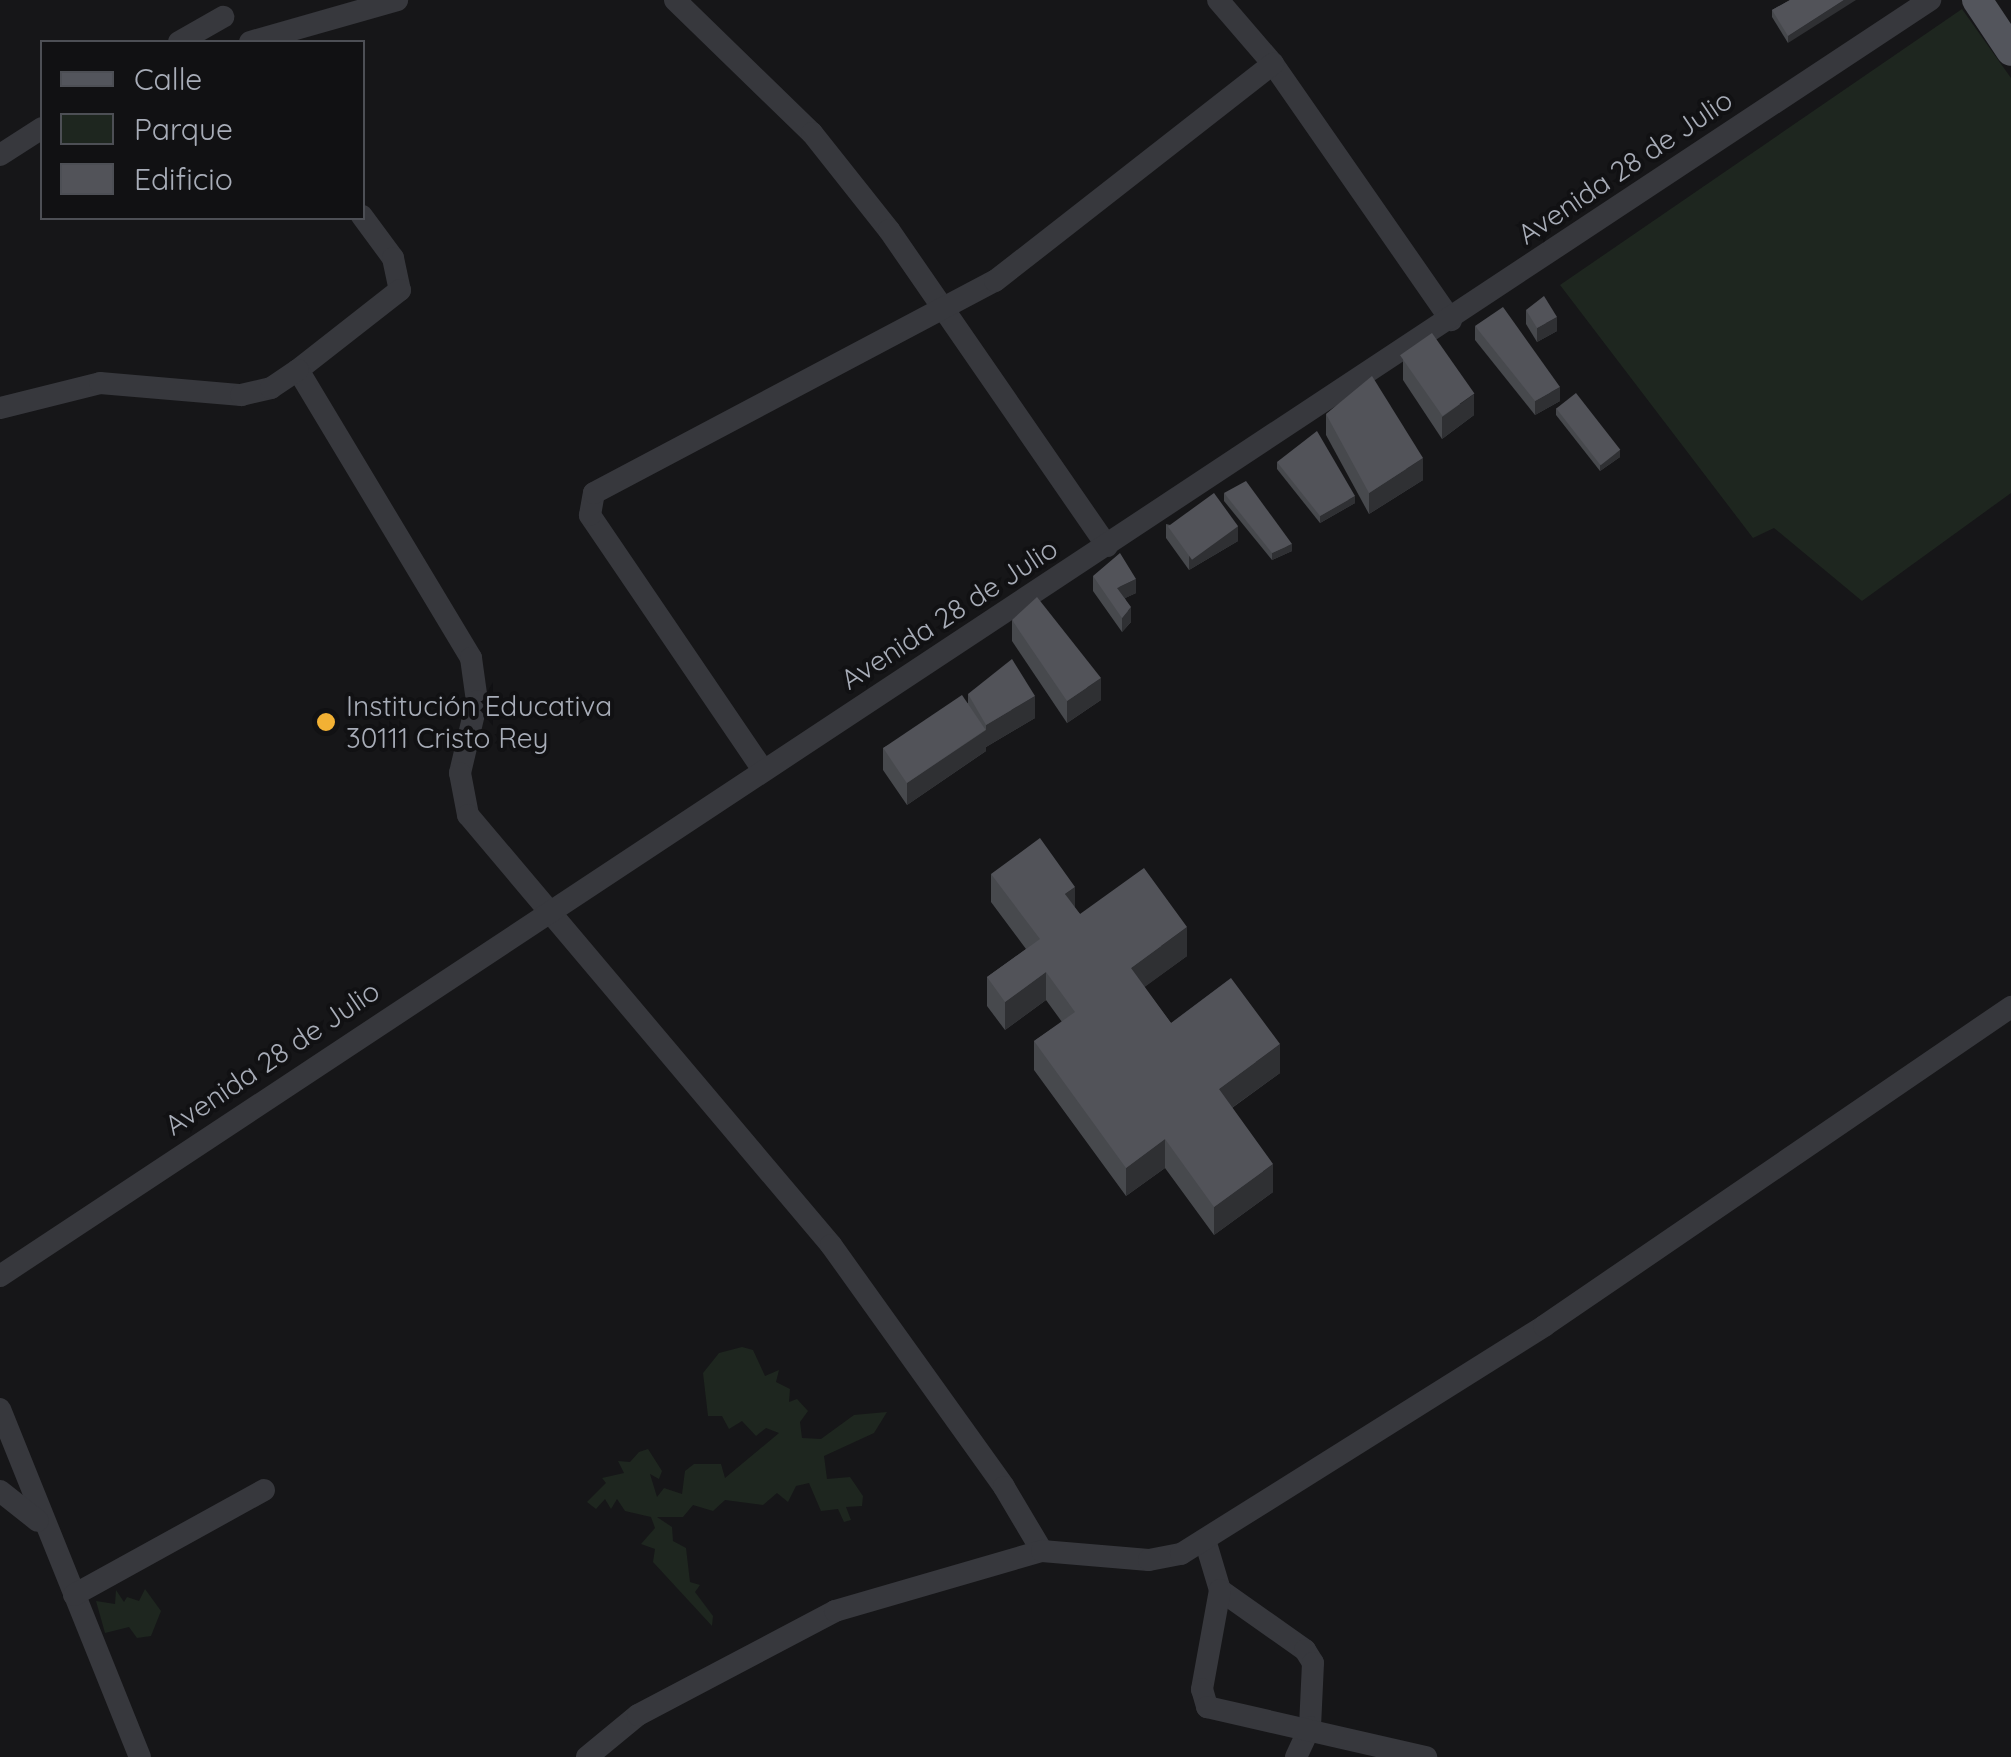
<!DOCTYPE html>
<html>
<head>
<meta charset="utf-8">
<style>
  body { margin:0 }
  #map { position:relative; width:2011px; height:1757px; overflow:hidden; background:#161618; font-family:Quicksand,sans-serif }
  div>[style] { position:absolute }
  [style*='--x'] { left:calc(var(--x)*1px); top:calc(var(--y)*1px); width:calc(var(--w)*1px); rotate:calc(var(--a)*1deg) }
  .green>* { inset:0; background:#1e261f }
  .minor>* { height:22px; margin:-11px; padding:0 11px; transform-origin:11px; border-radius:11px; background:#37383d }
  .major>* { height:30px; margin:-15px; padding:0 15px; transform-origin:15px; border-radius:15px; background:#53555c }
  .wall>* { inset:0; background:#47494d }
  .shaded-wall>* { inset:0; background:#2f3033 }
  .building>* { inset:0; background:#525359; transform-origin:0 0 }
  .dots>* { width:28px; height:28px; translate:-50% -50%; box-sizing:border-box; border:5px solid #111113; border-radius:50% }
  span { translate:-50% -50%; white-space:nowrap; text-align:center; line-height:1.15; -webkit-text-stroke:8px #111113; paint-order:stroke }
  .street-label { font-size:28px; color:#a8adb8 }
  .poi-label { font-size:28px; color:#a8adb8 }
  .left { translate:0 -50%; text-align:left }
  .legend { position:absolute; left:40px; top:40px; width:325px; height:180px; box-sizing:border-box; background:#111113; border:2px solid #4d4f55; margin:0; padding:12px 18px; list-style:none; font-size:30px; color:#a8adb8 }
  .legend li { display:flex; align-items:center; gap:20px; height:50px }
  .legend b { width:50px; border:2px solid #4d4f55 }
</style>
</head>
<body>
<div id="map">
  <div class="green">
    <i style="clip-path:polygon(1962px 9px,2011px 78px,2011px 493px,1862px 601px,1774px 528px,1753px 538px,1560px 285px)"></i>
    <i style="clip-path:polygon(742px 1347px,753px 1350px,765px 1376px,779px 1370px,776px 1382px,790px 1389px,789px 1402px,797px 1399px,808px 1411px,800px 1422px,802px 1438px,821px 1439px,854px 1415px,887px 1412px,874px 1433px,824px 1456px,827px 1479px,850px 1477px,863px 1496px,862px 1506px,846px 1507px,851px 1520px,844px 1522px,838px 1509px,821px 1511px,809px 1483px,796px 1486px,788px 1502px,777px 1493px,763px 1505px,725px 1500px,713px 1511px,693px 1505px,683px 1517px,657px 1517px,672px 1527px,673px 1541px,686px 1548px,690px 1582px,700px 1585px,695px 1592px,713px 1616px,712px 1626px,653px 1562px,655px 1549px,641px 1544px,655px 1528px,651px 1517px,625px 1511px,617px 1499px,611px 1509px,605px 1499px,596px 1509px,587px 1502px,606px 1483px,602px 1478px,624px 1473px,618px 1461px,630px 1462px,639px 1452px,648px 1449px,662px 1471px,659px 1479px,650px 1474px,657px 1497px,664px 1488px,682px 1494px,685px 1471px,694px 1464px,721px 1464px,725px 1478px,779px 1433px,766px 1428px,756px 1436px,742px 1421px,729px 1429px,722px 1416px,708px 1416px,703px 1373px,719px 1353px)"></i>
    <i style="clip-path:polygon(145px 1589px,161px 1611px,151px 1636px,137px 1638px,129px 1627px,105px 1633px,96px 1601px,115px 1604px,116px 1590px,124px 1602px,127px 1597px,139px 1601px)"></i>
  </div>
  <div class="minor">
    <i style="--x:675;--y:0;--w:191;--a:44.2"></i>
    <i style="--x:812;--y:133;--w:124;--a:51.6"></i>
    <i style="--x:889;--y:230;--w:384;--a:55.4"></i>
    <i style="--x:1218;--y:0;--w:84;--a:49.3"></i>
    <i style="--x:1273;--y:64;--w:312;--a:55.2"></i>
    <i style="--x:179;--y:42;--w:51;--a:-29.6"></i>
    <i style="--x:250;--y:42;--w:153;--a:-15.9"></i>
    <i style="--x:0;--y:155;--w:50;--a:-32.7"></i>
    <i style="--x:362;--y:216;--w:52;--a:53.6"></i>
    <i style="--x:393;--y:258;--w:33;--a:78"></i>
    <i style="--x:400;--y:290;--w:130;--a:141.9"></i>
    <i style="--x:298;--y:370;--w:336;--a:59"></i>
    <i style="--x:471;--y:658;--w:43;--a:82.1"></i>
    <i style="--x:477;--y:701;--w:74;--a:103.3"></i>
    <i style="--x:460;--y:773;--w:43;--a:79.2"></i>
    <i style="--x:468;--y:815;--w:563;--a:49.83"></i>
    <i style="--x:831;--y:1245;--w:297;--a:54.4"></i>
    <i style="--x:1004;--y:1487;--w:74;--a:59.3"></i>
    <i style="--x:0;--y:408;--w:103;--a:-14"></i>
    <i style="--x:100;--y:383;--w:142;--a:4.9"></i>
    <i style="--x:241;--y:395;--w:31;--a:-13"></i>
    <i style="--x:271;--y:388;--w:32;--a:-34"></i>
    <i style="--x:763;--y:770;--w:308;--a:-124.2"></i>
    <i style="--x:590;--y:515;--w:22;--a:-80"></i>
    <i style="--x:594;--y:493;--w:454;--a:-27.9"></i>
    <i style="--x:995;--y:281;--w:353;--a:-38"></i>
    <i style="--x:0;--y:1276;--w:2314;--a:-33.47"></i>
    <i style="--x:0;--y:1409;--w:375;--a:68.1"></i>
    <i style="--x:0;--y:1491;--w:48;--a:38.3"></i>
    <i style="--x:1205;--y:1540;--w:52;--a:73.3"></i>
    <i style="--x:1220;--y:1590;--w:104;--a:35.2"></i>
    <i style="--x:1305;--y:1650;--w:15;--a:58"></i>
    <i style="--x:1313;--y:1663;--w:64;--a:92.7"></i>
    <i style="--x:1310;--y:1727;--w:33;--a:115"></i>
    <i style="--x:1220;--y:1590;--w:101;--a:100.3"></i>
    <i style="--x:1202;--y:1689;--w:19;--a:74"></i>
    <i style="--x:1207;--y:1707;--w:225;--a:12.9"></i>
    <i style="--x:74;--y:1595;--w:217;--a:-28.9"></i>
    <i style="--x:587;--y:1757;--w:66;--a:-39.5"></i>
    <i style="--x:638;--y:1715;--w:223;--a:-27.8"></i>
    <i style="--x:835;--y:1611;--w:216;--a:-16.2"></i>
    <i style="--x:1042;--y:1551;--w:107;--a:4.8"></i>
    <i style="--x:1149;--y:1560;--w:33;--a:-11"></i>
    <i style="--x:1181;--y:1554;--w:429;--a:-32.1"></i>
    <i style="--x:1544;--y:1326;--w:566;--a:-34.34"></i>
  </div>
  <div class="major">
    <i style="--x:1977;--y:0;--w:61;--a:56.3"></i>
  </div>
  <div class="wall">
    <i style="clip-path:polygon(1790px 0,1788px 43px,1772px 17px,1772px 10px)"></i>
    <i style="clip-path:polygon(1526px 310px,1557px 331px,1537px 342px,1526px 324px)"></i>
    <i style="clip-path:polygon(1475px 326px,1560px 401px,1535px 415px,1475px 340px)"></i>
    <i style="clip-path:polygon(1403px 359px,1474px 415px,1442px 439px,1403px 380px)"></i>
    <i style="clip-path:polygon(1556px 408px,1620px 457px,1600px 471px,1556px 415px)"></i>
    <i style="clip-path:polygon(1326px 414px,1423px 480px,1369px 514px,1326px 435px)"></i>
    <i style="clip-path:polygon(1277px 462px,1355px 503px,1320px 523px,1277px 469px)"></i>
    <i style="clip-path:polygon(1224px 493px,1292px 551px,1272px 560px,1224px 501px)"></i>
    <i style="clip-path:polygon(1166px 524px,1238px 541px,1189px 570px,1166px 538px)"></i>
    <i style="clip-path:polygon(1093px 576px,1136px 593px,1125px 598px,1131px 622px,1122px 632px,1093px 591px)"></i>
    <i style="clip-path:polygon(1012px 620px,1101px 700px,1067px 723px,1012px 641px)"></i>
    <i style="clip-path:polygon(968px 694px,1035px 718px,986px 747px,986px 746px,986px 751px,907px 805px,883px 770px,883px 748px,968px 703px)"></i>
    <i style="clip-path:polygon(991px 874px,1075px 908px,1080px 914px,1187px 956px,1144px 987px,1171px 1023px,1280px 1073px,1232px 1108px,1273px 1192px,1214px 1235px,1165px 1168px,1126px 1196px,1034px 1070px,1034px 1041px,1062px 1022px,1046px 1000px,1005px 1030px,987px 1006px,987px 977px,1026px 949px,991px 902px)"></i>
  </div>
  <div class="shaded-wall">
    <i style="clip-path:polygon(1844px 0,1856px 0,1788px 43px,1788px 36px)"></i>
    <i style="clip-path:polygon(1557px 317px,1557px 331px,1537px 342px,1537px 328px)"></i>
    <i style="clip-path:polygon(1560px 387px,1560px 401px,1535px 415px,1535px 401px)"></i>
    <i style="clip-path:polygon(1474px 394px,1474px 415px,1442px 439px,1442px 417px)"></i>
    <i style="clip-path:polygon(1620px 450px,1620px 457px,1600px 471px,1600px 464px)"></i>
    <i style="clip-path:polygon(1423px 458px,1423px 480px,1369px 514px,1369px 493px)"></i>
    <i style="clip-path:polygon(1355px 496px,1355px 503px,1320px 523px,1320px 516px)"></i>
    <i style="clip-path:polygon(1238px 526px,1238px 541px,1189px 570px,1189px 556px)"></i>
    <i style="clip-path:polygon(1292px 544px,1292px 551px,1272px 560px,1272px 553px)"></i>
    <i style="clip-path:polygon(1136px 579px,1136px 593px,1117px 602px,1117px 588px)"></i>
    <i style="clip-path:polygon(1131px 607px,1131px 622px,1122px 632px,1122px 618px)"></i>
    <i style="clip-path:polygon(1101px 678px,1101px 700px,1067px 723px,1067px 701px)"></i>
    <i style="clip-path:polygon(1035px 696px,1035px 718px,986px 747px,986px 725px)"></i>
    <i style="clip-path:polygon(986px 730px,986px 751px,907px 805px,907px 783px)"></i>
    <i style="clip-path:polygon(1075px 887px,1075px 915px,1065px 894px)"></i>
    <i style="clip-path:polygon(1187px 927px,1187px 956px,1131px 997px,1131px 968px)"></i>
    <i style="clip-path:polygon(1046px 972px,1046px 1000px,1005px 1030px,1005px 1002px)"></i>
    <i style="clip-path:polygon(1280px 1044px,1280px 1073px,1219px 1117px,1219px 1089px)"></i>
    <i style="clip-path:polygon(1165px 1139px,1165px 1168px,1126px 1196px,1126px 1168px)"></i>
    <i style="clip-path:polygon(1273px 1164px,1273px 1192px,1214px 1235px,1214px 1207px)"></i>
  </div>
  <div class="building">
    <i style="clip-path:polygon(1790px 0,1844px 0,1788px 36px,1772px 10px)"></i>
    <i style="clip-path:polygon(1544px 296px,1557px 317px,1537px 328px,1526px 310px)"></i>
    <i style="clip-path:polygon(1503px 307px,1560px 387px,1535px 401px,1475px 326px)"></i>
    <i style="left:1432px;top:333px;width:74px;height:39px;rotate:55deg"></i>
    <i style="clip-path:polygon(1372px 376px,1423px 458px,1369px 493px,1326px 414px)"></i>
    <i style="left:1576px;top:393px;width:72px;height:25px;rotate:52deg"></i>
    <i style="clip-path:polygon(1317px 431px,1355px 496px,1320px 516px,1277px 462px)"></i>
    <i style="clip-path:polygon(1246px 481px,1292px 544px,1272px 553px,1224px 493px)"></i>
    <i style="left:1214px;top:493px;width:41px;height:57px;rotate:54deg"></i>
    <i style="clip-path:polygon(1120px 553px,1136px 579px,1117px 588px,1131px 607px,1122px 618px,1093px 576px)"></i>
    <i style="clip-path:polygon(1037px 597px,1101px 678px,1067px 701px,1012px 620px)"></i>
    <i style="clip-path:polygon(1012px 659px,1035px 696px,986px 725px,968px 694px)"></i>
    <i style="left:962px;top:695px;width:42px;height:95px;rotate:56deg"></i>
    <i style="clip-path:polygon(1040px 838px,1075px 887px,1065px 894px,1080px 914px,1144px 868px,1187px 927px,1131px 968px,1171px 1023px,1231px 978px,1280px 1044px,1219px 1089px,1273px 1164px,1214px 1207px,1165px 1139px,1126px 1168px,1034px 1041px,1075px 1012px,1046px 972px,1005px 1002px,987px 977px,1040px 939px,991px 874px)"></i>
  </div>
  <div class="dots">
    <i style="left:326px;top:722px;background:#f2b134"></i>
  </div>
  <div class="street-label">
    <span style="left:1625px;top:167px;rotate:-34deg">Avenida 28 de Julio</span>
    <span style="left:949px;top:614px;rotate:-33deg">Avenida 28 de Julio</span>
    <span style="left:272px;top:1058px;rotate:-34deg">Avenida 28 de Julio</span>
  </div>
  <div class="poi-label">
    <span class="left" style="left:346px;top:722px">Institución Educativa<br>30111 Cristo Rey</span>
  </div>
  <ul class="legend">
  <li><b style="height:12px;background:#53555c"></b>Calle</li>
  <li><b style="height:28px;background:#1e261f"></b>Parque</li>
  <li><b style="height:28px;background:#525359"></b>Edificio</li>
  </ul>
</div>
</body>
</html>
